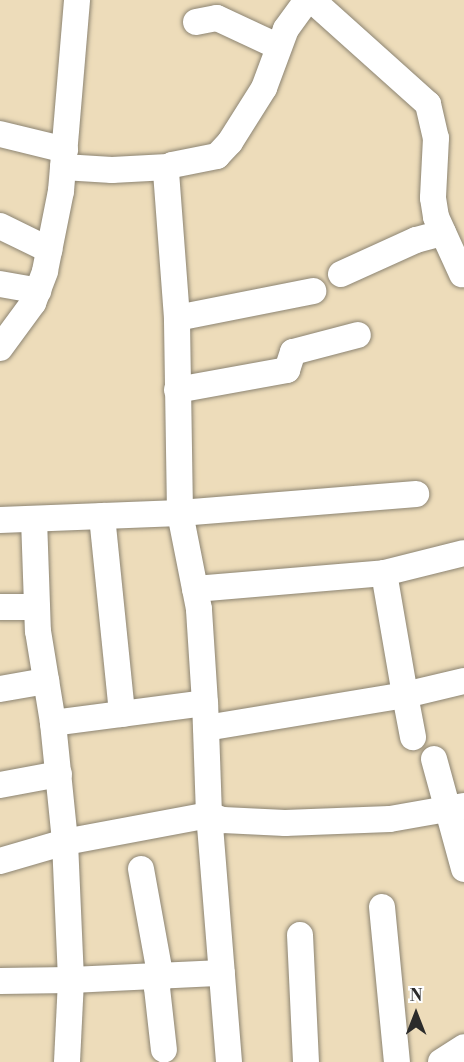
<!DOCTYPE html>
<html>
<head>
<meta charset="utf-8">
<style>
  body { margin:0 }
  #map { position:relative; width:464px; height:1062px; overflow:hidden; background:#eddcba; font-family:"Libre Bodoni",serif }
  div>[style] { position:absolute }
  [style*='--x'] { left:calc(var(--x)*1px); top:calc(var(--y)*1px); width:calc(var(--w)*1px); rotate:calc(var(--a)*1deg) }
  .roads { filter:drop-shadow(0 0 2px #8c8472) drop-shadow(0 0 2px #8c8472) }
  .minor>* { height:26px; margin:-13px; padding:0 13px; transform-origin:13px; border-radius:13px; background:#fff }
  span { translate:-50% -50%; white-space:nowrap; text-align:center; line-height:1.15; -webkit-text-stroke:4.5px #fff; paint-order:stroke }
  .north { position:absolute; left:386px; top:984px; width:60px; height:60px; -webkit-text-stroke:4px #fff; paint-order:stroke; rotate:0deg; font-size:16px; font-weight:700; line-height:24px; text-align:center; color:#2b2b2b }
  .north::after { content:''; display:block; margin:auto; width:21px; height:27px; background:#2b2b2b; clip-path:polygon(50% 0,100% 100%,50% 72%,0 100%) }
</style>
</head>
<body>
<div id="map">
  <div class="roads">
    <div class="minor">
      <i style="--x:312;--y:0;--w:156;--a:41.9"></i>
      <i style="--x:428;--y:104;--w:35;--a:77"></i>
      <i style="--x:436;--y:138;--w:60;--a:92.9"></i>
      <i style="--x:433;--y:198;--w:19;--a:81"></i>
      <i style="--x:436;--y:217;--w:63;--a:65.5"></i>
      <i style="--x:196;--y:22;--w:21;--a:-11"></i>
      <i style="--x:217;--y:18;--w:68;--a:25.1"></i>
      <i style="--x:0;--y:134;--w:67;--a:13.8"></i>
      <i style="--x:63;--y:167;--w:49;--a:3.5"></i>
      <i style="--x:112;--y:170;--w:56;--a:-3.1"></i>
      <i style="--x:0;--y:226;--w:55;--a:26.1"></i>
      <i style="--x:341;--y:274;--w:82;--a:-24.4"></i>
      <i style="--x:416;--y:240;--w:28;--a:-15"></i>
      <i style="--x:0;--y:284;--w:39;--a:10"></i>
      <i style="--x:177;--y:318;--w:139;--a:-11.2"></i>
      <i style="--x:0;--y:348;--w:56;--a:-53.7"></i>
      <i style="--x:33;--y:303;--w:34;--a:-69"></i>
      <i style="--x:45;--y:271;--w:82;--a:-78.7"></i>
      <i style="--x:61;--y:191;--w:192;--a:-85.2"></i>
      <i style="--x:177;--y:390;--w:112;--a:-10.3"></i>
      <i style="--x:287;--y:370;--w:19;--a:-72"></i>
      <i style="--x:293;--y:352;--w:67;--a:-14.7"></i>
      <i style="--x:102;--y:516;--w:199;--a:84.2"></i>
      <i style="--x:34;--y:519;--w:112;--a:88"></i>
      <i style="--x:38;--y:631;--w:93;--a:80.7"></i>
      <i style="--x:53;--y:723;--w:120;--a:84.2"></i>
      <i style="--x:65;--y:842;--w:147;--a:-10.6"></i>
      <i style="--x:209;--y:815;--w:112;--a:-92"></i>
      <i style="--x:0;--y:520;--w:180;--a:-2.2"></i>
      <i style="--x:180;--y:513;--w:237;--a:-4.6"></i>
      <i style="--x:384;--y:573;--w:82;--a:-14"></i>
      <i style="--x:195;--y:589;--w:190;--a:-4.8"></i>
      <i style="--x:384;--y:573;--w:124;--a:80.2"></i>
      <i style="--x:405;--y:695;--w:61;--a:-13.3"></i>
      <i style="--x:0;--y:607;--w:37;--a:0"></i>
      <i style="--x:0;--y:689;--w:47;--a:-9.9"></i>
      <i style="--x:53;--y:723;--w:153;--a:-7.5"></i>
      <i style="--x:205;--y:703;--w:94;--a:-93.7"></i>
      <i style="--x:199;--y:609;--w:98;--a:-101.2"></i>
      <i style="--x:180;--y:513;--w:195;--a:-90.9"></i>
      <i style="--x:177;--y:318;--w:147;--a:-94.3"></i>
      <i style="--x:166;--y:171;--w:8;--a:-45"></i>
      <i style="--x:172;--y:165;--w:46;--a:-11.3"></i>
      <i style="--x:217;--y:156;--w:19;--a:-47"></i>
      <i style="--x:230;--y:142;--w:64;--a:-57.8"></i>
      <i style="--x:264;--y:88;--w:63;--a:-69.6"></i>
      <i style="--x:286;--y:29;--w:36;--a:-54"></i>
      <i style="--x:206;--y:728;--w:202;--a:-9.4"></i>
      <i style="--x:405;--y:695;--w:43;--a:79.2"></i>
      <i style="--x:434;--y:759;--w:114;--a:74.7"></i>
      <i style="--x:0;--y:785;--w:60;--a:-10.6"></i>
      <i style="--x:0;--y:861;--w:68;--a:-16.3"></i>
      <i style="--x:65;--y:842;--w:138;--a:87.5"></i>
      <i style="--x:71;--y:980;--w:151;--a:-2.7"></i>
      <i style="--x:141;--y:869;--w:107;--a:79.7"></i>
      <i style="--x:160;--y:974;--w:14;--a:102"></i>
      <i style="--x:157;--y:988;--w:62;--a:83.6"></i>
      <i style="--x:382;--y:907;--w:156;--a:84.5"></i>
      <i style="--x:300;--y:935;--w:127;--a:87.3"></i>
      <i style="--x:0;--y:981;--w:71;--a:-0.8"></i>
      <i style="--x:71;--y:980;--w:82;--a:92.8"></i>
      <i style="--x:229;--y:1062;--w:248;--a:-94.6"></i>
      <i style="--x:209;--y:815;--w:15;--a:20"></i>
      <i style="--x:223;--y:820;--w:62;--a:2.8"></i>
      <i style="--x:285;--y:823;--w:105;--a:-2.2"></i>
      <i style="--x:390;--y:819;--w:75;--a:-10"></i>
      <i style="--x:441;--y:1062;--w:27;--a:-33"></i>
    </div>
  </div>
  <div class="north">N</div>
</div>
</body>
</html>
